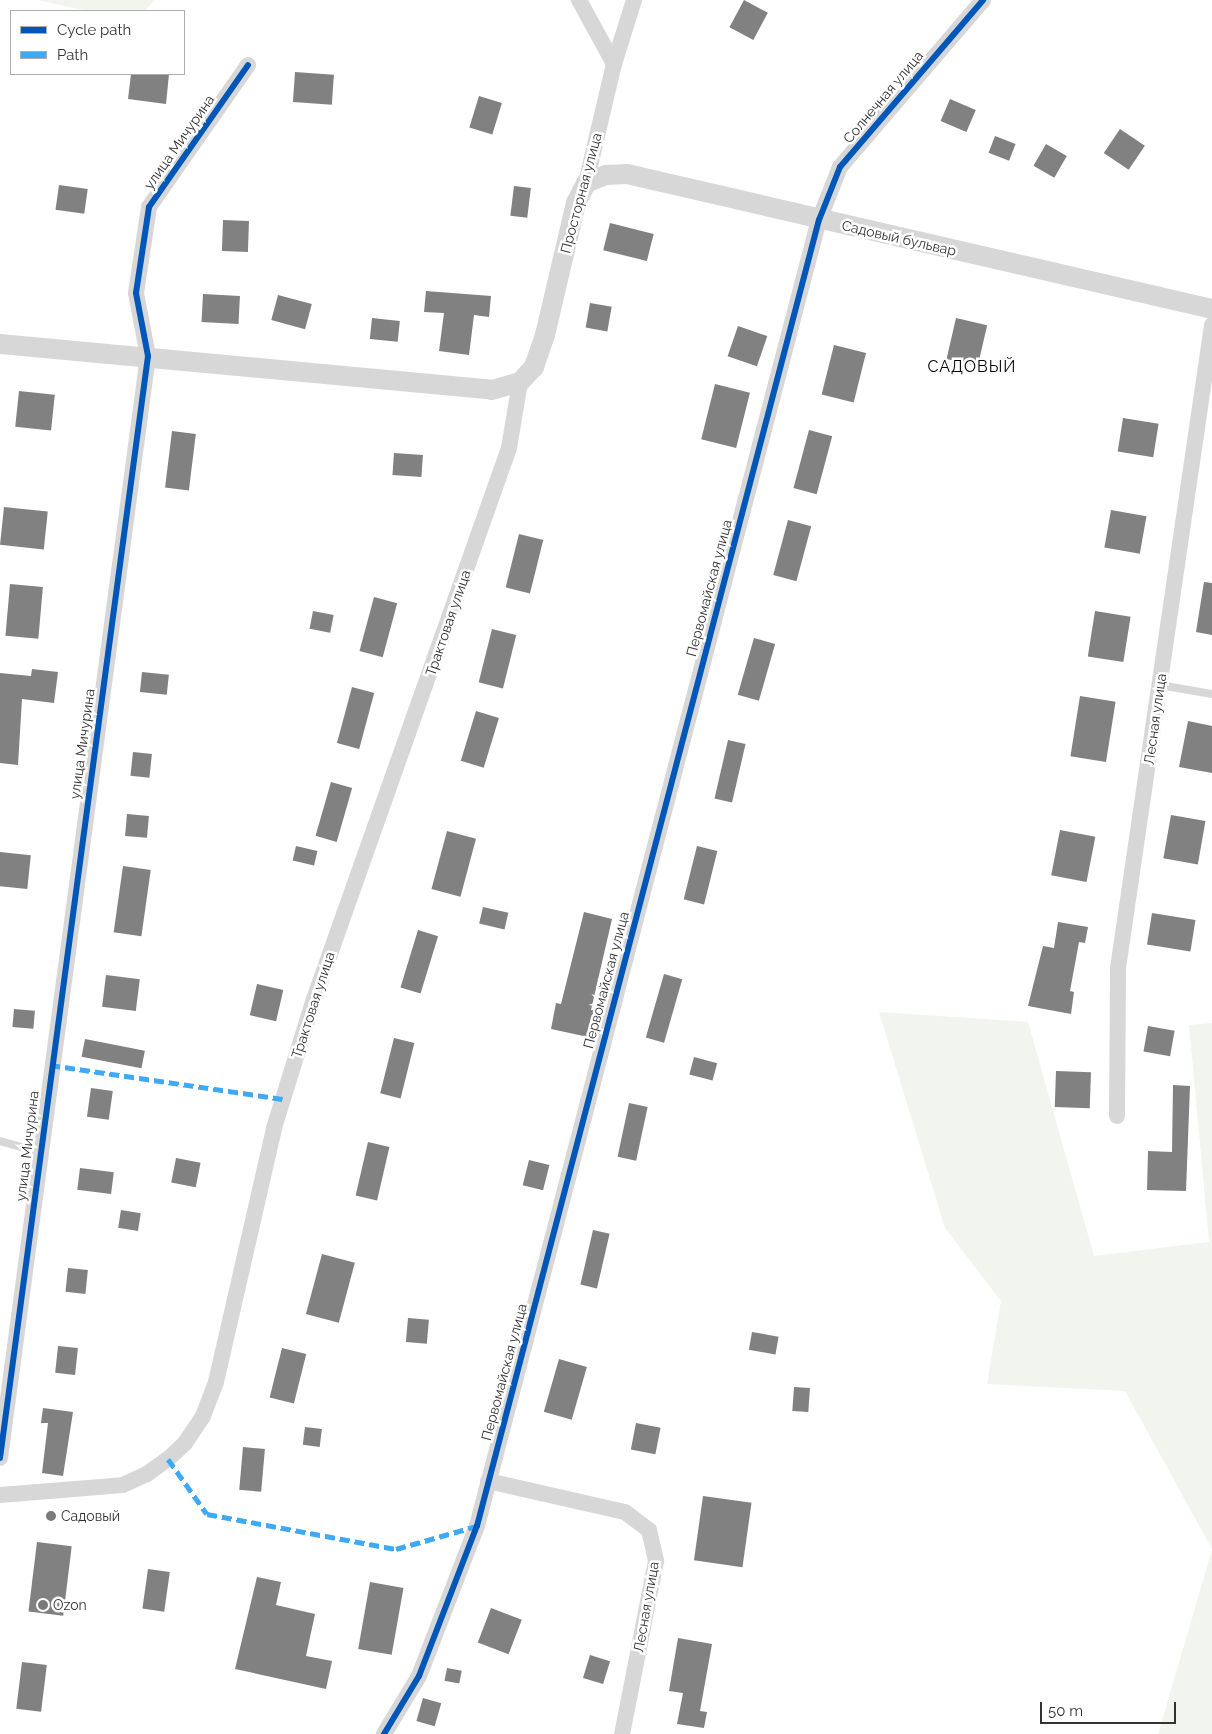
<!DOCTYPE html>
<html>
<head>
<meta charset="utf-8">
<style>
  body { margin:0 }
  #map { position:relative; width:1212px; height:1734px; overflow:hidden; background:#fff; font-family:Raleway,sans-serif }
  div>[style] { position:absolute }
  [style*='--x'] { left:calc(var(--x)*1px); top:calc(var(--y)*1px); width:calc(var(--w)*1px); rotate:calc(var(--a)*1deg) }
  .green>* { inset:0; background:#f1f5ed }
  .building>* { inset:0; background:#818181; transform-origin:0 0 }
  .service>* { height:8px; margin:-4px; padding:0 4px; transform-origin:4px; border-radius:4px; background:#d7d7d7 }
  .minor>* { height:16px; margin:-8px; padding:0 8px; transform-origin:8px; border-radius:8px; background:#d7d7d7 }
  .tertiary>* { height:20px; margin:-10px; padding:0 10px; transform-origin:10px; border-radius:10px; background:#d7d7d7 }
  .quiet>* { height:5px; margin-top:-2.5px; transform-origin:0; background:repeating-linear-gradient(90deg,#3fa9f5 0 10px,transparent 0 15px) }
  .cycleway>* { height:6px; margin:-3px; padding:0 3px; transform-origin:3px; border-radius:3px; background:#0057b8 }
  .dots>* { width:14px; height:14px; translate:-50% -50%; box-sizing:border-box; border:2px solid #fff; border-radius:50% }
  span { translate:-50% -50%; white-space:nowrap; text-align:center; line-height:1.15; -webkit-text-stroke:5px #fff; paint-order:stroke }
  .street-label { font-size:14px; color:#333 }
  .poi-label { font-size:14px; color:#333 }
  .left { translate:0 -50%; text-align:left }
  .quarter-label { font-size:16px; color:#000; letter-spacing:1px }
  .legend { position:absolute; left:10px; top:10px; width:175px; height:65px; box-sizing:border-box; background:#fff; border:1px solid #adadad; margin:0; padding:6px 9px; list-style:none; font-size:15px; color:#333 }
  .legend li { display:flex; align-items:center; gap:10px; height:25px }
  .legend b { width:25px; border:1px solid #adadad }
  .scale { position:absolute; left:1040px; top:1702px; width:136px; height:22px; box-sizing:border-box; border:2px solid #333; border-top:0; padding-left:6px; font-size:15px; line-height:18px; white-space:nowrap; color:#333; -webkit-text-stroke:4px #fff; paint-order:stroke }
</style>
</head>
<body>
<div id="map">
  <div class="green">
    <i style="clip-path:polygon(37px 0,154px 0,145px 11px,89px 11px)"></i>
    <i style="clip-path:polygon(879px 1012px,1028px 1022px,1094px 1256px,1209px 1242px,1189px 1025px,1212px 1023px,1212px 1549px,1125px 1391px,987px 1384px,1001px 1301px,945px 1228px)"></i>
    <i style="clip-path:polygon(1212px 1550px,1212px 1734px,1158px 1734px)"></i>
  </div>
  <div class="building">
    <i style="left:744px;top:0;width:27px;height:31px;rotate:28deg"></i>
    <i style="left:295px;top:72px;width:39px;height:30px;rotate:4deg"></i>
    <i style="clip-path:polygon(131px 74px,169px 74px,166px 104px,128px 99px)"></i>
    <i style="left:479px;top:96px;width:24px;height:33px;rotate:17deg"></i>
    <i style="left:950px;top:99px;width:28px;height:24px;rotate:23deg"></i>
    <i style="left:1120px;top:129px;width:30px;height:29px;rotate:34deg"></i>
    <i style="left:995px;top:136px;width:22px;height:18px;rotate:21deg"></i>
    <i style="left:1046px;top:144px;width:24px;height:25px;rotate:30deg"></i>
    <i style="left:59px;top:185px;width:29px;height:25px;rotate:8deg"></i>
    <i style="left:514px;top:186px;width:17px;height:30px;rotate:7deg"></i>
    <i style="left:223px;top:220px;width:26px;height:31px;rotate:2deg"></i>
    <i style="left:610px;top:223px;width:45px;height:28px;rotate:14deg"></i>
    <i style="clip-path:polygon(426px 291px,491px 296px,489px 317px,474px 315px,469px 355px,439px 351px,444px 313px,424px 312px)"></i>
    <i style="left:203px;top:294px;width:37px;height:28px;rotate:3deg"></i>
    <i style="left:278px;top:295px;width:35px;height:26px;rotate:15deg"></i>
    <i style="left:590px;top:303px;width:22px;height:25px;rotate:10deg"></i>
    <i style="left:372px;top:318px;width:28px;height:21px;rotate:6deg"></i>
    <i style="left:956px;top:318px;width:32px;height:42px;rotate:13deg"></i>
    <i style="left:738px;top:326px;width:31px;height:32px;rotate:19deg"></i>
    <i style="left:834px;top:345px;width:33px;height:51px;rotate:14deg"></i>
    <i style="left:715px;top:384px;width:36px;height:57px;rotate:14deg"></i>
    <i style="left:19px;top:391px;width:36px;height:36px;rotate:6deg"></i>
    <i style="left:1123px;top:418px;width:36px;height:34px;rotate:9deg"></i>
    <i style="left:809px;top:430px;width:24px;height:60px;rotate:15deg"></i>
    <i style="left:172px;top:431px;width:24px;height:57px;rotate:7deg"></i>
    <i style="left:394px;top:453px;width:29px;height:22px;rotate:4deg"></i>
    <i style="left:4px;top:507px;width:44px;height:38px;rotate:6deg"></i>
    <i style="left:1111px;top:510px;width:36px;height:38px;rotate:10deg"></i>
    <i style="left:788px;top:520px;width:24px;height:57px;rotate:15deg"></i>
    <i style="left:519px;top:534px;width:25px;height:55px;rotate:14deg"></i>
    <i style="clip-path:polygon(1204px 582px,1212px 583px,1212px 635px,1196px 632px)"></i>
    <i style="left:10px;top:584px;width:33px;height:52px;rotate:5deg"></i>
    <i style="left:374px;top:597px;width:24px;height:56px;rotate:15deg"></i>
    <i style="left:313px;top:611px;width:21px;height:18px;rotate:11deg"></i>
    <i style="left:1095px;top:611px;width:36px;height:46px;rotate:9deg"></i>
    <i style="left:492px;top:629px;width:25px;height:55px;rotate:14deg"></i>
    <i style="left:754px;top:638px;width:22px;height:59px;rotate:16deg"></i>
    <i style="clip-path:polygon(32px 669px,58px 672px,54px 703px,22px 699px,18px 765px,0 763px,0 673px,31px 676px)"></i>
    <i style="left:142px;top:672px;width:27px;height:20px;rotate:6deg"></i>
    <i style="left:352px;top:687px;width:23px;height:58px;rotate:15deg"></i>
    <i style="left:1080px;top:696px;width:36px;height:61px;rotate:9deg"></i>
    <i style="left:476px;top:711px;width:24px;height:52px;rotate:17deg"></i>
    <i style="clip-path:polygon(1188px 721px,1212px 726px,1212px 773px,1179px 767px)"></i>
    <i style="left:728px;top:740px;width:18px;height:60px;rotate:13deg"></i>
    <i style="left:133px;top:752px;width:19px;height:24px;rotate:6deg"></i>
    <i style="left:331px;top:782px;width:22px;height:56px;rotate:16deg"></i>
    <i style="left:127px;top:814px;width:22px;height:22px;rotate:5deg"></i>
    <i style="left:1171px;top:815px;width:35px;height:44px;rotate:10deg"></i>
    <i style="left:1060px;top:830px;width:36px;height:46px;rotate:11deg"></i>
    <i style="left:447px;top:831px;width:30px;height:60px;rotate:15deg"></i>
    <i style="left:296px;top:846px;width:22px;height:15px;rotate:13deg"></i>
    <i style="left:697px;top:846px;width:21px;height:55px;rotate:14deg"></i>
    <i style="left:0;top:852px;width:31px;height:34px;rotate:6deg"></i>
    <i style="left:123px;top:866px;width:28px;height:67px;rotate:8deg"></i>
    <i style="left:483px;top:907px;width:26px;height:17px;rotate:13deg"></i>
    <i style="clip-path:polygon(584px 912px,612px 919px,591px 1010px,594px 1010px,588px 1037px,551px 1029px,556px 1003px,561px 1004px)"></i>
    <i style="left:1152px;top:913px;width:44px;height:32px;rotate:9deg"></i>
    <i style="clip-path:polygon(1058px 922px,1088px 927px,1085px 943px,1079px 942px,1070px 991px,1074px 992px,1071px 1014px,1028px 1006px,1043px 946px,1054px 948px)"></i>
    <i style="left:418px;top:930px;width:21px;height:60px;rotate:17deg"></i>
    <i style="left:664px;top:974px;width:19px;height:66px;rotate:16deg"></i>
    <i style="left:106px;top:975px;width:34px;height:32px;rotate:7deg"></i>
    <i style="left:257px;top:984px;width:27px;height:32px;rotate:13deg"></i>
    <i style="left:14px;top:1009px;width:21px;height:18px;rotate:5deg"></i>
    <i style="left:1148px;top:1026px;width:27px;height:26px;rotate:10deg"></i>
    <i style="left:394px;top:1038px;width:21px;height:57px;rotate:14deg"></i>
    <i style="left:85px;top:1039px;width:61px;height:18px;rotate:11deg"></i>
    <i style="left:694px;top:1057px;width:24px;height:18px;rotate:15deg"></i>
    <i style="left:1056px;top:1071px;width:35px;height:36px;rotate:2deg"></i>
    <i style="clip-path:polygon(1173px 1085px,1190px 1086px,1186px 1191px,1147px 1190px,1148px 1151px,1172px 1152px)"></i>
    <i style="left:91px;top:1088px;width:22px;height:29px;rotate:8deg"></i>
    <i style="left:629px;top:1103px;width:19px;height:55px;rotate:12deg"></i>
    <i style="left:368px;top:1142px;width:22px;height:55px;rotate:13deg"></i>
    <i style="left:176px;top:1158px;width:25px;height:25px;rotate:11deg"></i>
    <i style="left:529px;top:1160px;width:21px;height:26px;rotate:14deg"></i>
    <i style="left:80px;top:1168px;width:34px;height:22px;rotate:7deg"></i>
    <i style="left:121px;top:1210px;width:20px;height:18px;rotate:9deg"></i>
    <i style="left:593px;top:1230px;width:17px;height:56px;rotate:13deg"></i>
    <i style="left:322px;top:1254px;width:34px;height:62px;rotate:15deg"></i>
    <i style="left:68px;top:1268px;width:20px;height:24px;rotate:6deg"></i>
    <i style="left:408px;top:1318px;width:21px;height:24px;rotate:5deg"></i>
    <i style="left:752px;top:1332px;width:27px;height:18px;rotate:10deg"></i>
    <i style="left:58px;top:1346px;width:20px;height:27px;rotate:6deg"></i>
    <i style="left:282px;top:1348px;width:25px;height:51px;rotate:14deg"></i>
    <i style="left:559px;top:1359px;width:29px;height:55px;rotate:16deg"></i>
    <i style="left:794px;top:1387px;width:16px;height:24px;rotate:4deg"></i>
    <i style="clip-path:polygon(43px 1408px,73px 1412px,63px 1476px,42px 1473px,48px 1423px,41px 1423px)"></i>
    <i style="left:636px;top:1423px;width:25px;height:27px;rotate:11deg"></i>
    <i style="left:305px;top:1427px;width:17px;height:18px;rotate:7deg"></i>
    <i style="left:243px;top:1447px;width:22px;height:43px;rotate:5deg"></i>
    <i style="left:703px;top:1496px;width:49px;height:65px;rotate:8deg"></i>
    <i style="left:37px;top:1542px;width:35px;height:70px;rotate:7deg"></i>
    <i style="left:148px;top:1569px;width:22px;height:40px;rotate:8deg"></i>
    <i style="clip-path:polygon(257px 1577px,281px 1582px,276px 1605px,315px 1614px,306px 1656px,332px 1661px,326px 1689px,235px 1669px)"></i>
    <i style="left:370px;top:1582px;width:34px;height:68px;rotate:10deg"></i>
    <i style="left:491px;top:1608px;width:33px;height:37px;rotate:21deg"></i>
    <i style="clip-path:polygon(678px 1638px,712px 1644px,700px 1711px,707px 1712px,704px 1728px,677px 1724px,683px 1693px,669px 1691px)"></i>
    <i style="left:590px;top:1655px;width:21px;height:24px;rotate:17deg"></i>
    <i style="left:22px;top:1662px;width:25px;height:47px;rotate:7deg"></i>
    <i style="left:447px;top:1668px;width:15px;height:13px;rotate:11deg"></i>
    <i style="left:423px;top:1698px;width:19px;height:24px;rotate:16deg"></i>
  </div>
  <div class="service">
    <i style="--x:1160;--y:685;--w:53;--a:9.8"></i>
    <i style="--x:0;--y:1141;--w:41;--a:15.8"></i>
  </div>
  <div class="minor">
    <i style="--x:579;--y:0;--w:73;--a:61.3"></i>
    <i style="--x:586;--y:183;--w:122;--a:-76.8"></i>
    <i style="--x:614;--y:64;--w:67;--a:-72.6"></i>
    <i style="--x:1117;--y:1116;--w:148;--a:-89.6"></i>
    <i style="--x:1118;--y:968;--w:650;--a:-81.68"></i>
    <i style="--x:0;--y:1458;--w:1112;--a:-82.35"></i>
    <i style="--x:148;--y:356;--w:64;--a:-100.8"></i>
    <i style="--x:136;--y:293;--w:87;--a:-81.4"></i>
    <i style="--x:149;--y:207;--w:173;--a:-55.1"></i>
    <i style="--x:488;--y:1481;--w:140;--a:12.8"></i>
    <i style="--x:625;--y:1512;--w:30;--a:37"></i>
    <i style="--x:649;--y:1530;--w:32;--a:77"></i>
    <i style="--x:656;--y:1561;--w:176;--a:101.1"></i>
    <i style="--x:0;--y:1495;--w:123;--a:-4.6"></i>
    <i style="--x:123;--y:1485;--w:26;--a:-25"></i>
    <i style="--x:147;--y:1474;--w:26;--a:-36"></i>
    <i style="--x:168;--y:1459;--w:23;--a:-43"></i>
    <i style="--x:185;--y:1443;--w:32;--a:-56"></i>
    <i style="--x:203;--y:1416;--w:36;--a:-69"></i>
    <i style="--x:216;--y:1382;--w:261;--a:-77.1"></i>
    <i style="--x:274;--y:1128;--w:135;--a:-72.8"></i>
    <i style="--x:314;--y:999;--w:584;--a:-70.51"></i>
    <i style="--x:509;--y:448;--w:67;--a:-80.5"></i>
    <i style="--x:384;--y:1734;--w:68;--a:-58.9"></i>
    <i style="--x:419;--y:1676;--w:161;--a:-68.9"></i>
    <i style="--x:477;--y:1526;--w:1350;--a:-75.33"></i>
    <i style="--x:819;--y:220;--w:57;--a:-68.4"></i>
    <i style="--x:840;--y:167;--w:220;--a:-49.4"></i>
  </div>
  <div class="tertiary">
    <i style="--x:0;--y:344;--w:494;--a:5.3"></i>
    <i style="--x:492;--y:390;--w:29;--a:-16"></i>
    <i style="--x:520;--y:382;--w:21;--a:-47"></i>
    <i style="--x:534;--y:367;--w:34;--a:-71"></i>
    <i style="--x:545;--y:335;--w:136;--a:-76.8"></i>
    <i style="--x:576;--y:203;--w:22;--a:-63"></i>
    <i style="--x:586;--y:183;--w:22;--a:-22"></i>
    <i style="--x:606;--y:175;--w:21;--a:-3"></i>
    <i style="--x:627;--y:174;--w:600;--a:12.99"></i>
  </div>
  <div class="quiet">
    <i style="--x:50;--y:1065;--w:235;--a:8.3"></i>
    <i style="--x:168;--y:1459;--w:67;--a:54.7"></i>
    <i style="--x:207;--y:1514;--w:192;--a:10.5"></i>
    <i style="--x:396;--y:1549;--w:84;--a:-15.9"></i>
  </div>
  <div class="cycleway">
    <i style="--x:0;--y:1458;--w:1112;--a:-82.35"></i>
    <i style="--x:148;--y:356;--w:64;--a:-100.8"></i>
    <i style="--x:136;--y:293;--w:87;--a:-81.4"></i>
    <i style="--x:149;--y:207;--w:173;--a:-55.1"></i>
    <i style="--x:384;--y:1734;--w:68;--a:-58.9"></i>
    <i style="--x:419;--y:1676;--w:161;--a:-68.9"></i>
    <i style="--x:477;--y:1526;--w:1350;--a:-75.33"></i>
    <i style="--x:819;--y:220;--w:57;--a:-68.4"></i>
    <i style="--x:840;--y:167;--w:220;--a:-49.4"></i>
  </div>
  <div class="dots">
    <i style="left:51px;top:1516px;background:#7a7a7a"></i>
    <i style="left:43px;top:1605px;background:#7a7a7a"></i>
  </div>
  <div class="street-label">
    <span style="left:883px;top:97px;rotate:-50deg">Солнечная улица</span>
    <span style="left:179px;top:142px;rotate:-55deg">улица Мичурина</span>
    <span style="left:581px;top:193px;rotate:-75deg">Просторная улица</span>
    <span style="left:899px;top:238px;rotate:13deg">Садовый бульвар</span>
    <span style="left:709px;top:588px;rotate:-75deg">Первомайская улица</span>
    <span style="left:448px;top:623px;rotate:-71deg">Трактовая улица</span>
    <span style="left:1155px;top:719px;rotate:-82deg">Лесная улица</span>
    <span style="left:82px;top:744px;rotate:-82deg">улица Мичурина</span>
    <span style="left:606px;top:980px;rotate:-75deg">Первомайская улица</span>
    <span style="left:313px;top:1005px;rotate:-72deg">Трактовая улица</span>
    <span style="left:27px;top:1146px;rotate:-83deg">улица Мичурина</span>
    <span style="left:504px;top:1372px;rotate:-75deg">Первомайская улица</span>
    <span style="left:646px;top:1607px;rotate:-80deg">Лесная улица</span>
  </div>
  <div class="poi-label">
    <span class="left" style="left:61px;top:1516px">Садовый</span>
    <span class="left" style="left:53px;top:1605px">Ozon</span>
  </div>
  <div class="quarter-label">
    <span style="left:972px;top:367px">САДОВЫЙ</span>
  </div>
  <ul class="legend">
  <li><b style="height:6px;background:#0057b8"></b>Cycle path</li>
  <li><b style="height:6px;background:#3fa9f5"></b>Path</li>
  </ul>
  <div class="scale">50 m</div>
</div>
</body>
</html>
